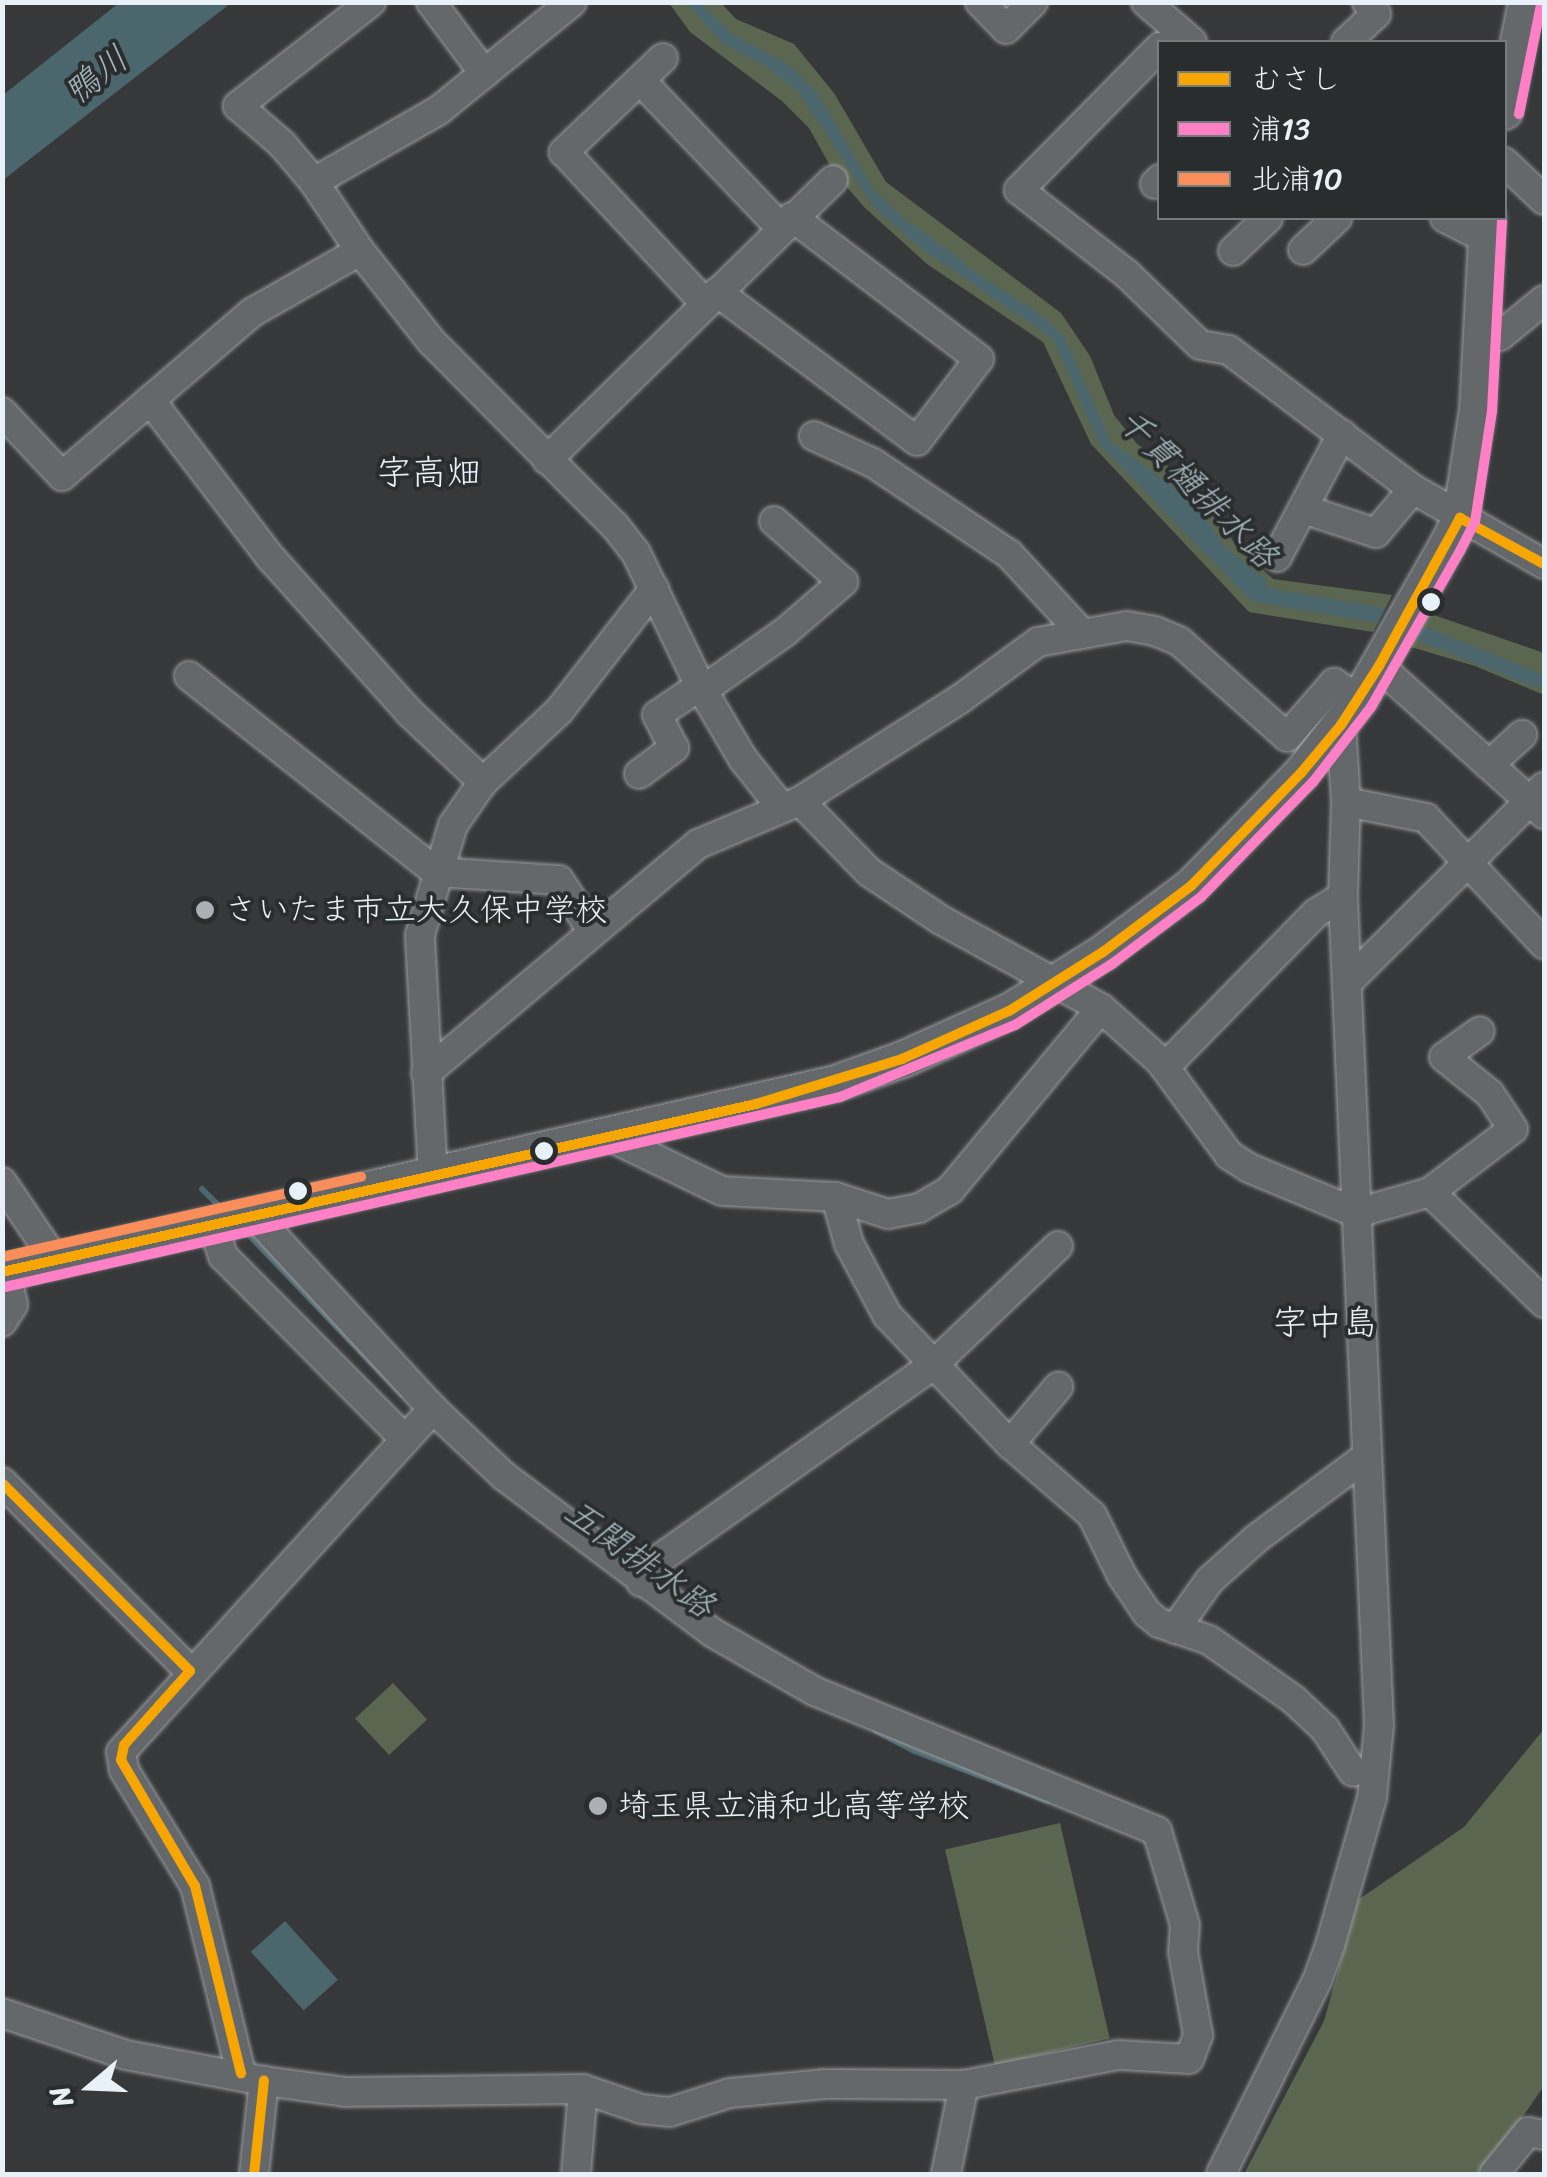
<!DOCTYPE html>
<html>
<head>
<meta charset="utf-8">
<style>
  body { margin:0 }
  #map { position:relative; width:1547px; height:2177px; overflow:hidden; background:#37383a; font-family:Sriracha,"Klee One",sans-serif }
  div>[style] { position:absolute }
  [style*='--x'] { left:calc(var(--x)*1px); top:calc(var(--y)*1px); width:calc(var(--w)*1px); rotate:calc(var(--a)*1deg) }
  .green>* { inset:0; background:#5b6650; transform-origin:0 0 }
  .water>* { inset:0; background:#4c666d; transform-origin:0 0 }
  .stream>* { height:6px; margin:-3px; padding:0 3px; transform-origin:3px; border-radius:3px; background:#4c666d }
  .roads { filter:drop-shadow(0 0 2px #9b9da0) drop-shadow(0 0 2px #9b9da0) }
  .minor>* { height:28px; margin:-14px; padding:0 14px; transform-origin:14px; border-radius:14px; background:#65686b }
  .major>* { height:35px; margin:-17.5px; padding:0 17.5px; transform-origin:17.5px; border-radius:17.5px; background:#65686b }
  .bus-1>* { height:10px; margin:-5px; padding:0 5px; transform-origin:5px; border-radius:5px; background:#f7a600 }
  .bus-2>* { height:10px; margin:-5px; padding:0 5px; transform-origin:5px; border-radius:5px; background:#ff80c5 }
  .bus-3>* { height:10px; margin:-5px; padding:0 5px; transform-origin:5px; border-radius:5px; background:#fa8e5a }
  .dots>* { width:28px; height:28px; translate:-50% -50%; box-sizing:border-box; border:5px solid #2a2d2e; border-radius:50% }
  span { translate:-50% -50%; white-space:nowrap; text-align:center; line-height:1.15; -webkit-text-stroke:8px #2a2d2e; paint-order:stroke }
  .poi-label { font-size:32px; color:#e8f1f8 }
  .left { translate:0 -50%; text-align:left }
  .water-label { font-size:35px; color:#a3b5bc; font-style:italic }
  .neighbourhood-label { font-size:35px; color:#e8f1f8 }
  .frame { position:absolute; inset:0; border:5px solid #e8f1f8; pointer-events:none }
  .legend { position:absolute; left:1157px; top:40px; width:350px; height:180px; box-sizing:border-box; background:#2a2d2e; border:2px solid #767b7f; margin:0; padding:12px 18px; list-style:none; font-size:30px; color:#e8f1f8 }
  .legend li { display:flex; align-items:center; gap:20px; height:50px }
  .legend b { width:50px; border:2px solid #767b7f }
  .north { position:absolute; left:40px; top:2037px; width:100px; height:100px; -webkit-text-stroke:8px #2a2d2e; paint-order:stroke; rotate:251deg; font-size:28px; font-weight:700; line-height:40px; text-align:center; color:#e8f1f8 }
  .north::after { content:''; display:block; margin:auto; width:35px; height:45px; background:#e8f1f8; clip-path:polygon(50% 0,100% 100%,50% 72%,0 100%) }
</style>
</head>
<body>
<div id="map">
  <div class="green">
    <i style="clip-path:polygon(669px 3px,721px 3px,736px 19px,794px 44px,834px 93px,886px 182px,1061px 313px,1090px 356px,1114px 415px,1137px 444px,1177px 473px,1220px 518px,1235px 545px,1273px 579px,1392px 595px,1373px 632px,1249px 612px,1091px 444px,1043px 342px,927px 264px,865px 208px,833px 171px,809px 128px,782px 101px,690px 32px)"></i>
    <i style="clip-path:polygon(1428px 613px,1544px 653px,1544px 695px,1475px 666px,1411px 647px)"></i>
    <i style="left:393px;top:1683px;width:50px;height:52px;rotate:47deg"></i>
    <i style="clip-path:polygon(1544px 1729px,1544px 2086px,1483px 2174px,1244px 2174px,1324px 2021px,1358px 1900px,1464px 1827px)"></i>
    <i style="left:1060px;top:1823px;width:221px;height:118px;rotate:77deg"></i>
  </div>
  <div class="water">
    <i style="clip-path:polygon(120px 2px,231px 3px,3px 180px,3px 95px)"></i>
    <i style="clip-path:polygon(686px 3px,700px 3px,731px 33px,791px 66px,818px 94px,873px 189px,929px 242px,1037px 312px,1063px 335px,1111px 442px,1171px 485px,1204px 516px,1223px 545px,1266px 580px,1269px 588px,1385px 608px,1378px 623px,1251px 601px,1100px 445px,1053px 339px,923px 250px,875px 208px,799px 93px,766px 66px,723px 44px)"></i>
    <i style="left:1423px;top:626px;width:131px;height:15px;rotate:22deg"></i>
    <i style="left:285px;top:1921px;width:79px;height:46px;rotate:48deg"></i>
  </div>
  <div class="stream">
    <i style="--x:912;--y:227;--w:62;--a:36.5"></i>
    <i style="--x:202;--y:1189;--w:27;--a:45"></i>
    <i style="--x:245;--y:1231;--w:227;--a:46.2"></i>
    <i style="--x:875;--y:1730;--w:44;--a:28.3"></i>
    <i style="--x:914;--y:1751;--w:143;--a:20.5"></i>
  </div>
  <div class="roads">
    <div class="minor">
      <i style="--x:371;--y:2;--w:169;--a:142"></i>
      <i style="--x:238;--y:106;--w:58;--a:40.8"></i>
      <i style="--x:282;--y:144;--w:50;--a:49.9"></i>
      <i style="--x:314;--y:182;--w:83;--a:56.3"></i>
      <i style="--x:360;--y:251;--w:115;--a:51.7"></i>
      <i style="--x:431;--y:341;--w:261;--a:45.2"></i>
      <i style="--x:615;--y:526;--w:34;--a:52"></i>
      <i style="--x:636;--y:553;--w:148;--a:64.3"></i>
      <i style="--x:700;--y:686;--w:85;--a:59.5"></i>
      <i style="--x:743;--y:759;--w:61;--a:51.6"></i>
      <i style="--x:431;--y:2;--w:89;--a:53.3"></i>
      <i style="--x:980;--y:2;--w:37;--a:46"></i>
      <i style="--x:1006;--y:29;--w:38;--a:-45"></i>
      <i style="--x:1146;--y:2;--w:61;--a:41"></i>
      <i style="--x:1346;--y:42;--w:41;--a:-43"></i>
      <i style="--x:1376;--y:14;--w:15;--a:-127"></i>
      <i style="--x:1160;--y:47;--w:201;--a:134.6"></i>
      <i style="--x:1019;--y:190;--w:138;--a:37.9"></i>
      <i style="--x:1128;--y:275;--w:100;--a:44.2"></i>
      <i style="--x:1200;--y:345;--w:29;--a:10"></i>
      <i style="--x:1229;--y:350;--w:231;--a:37.1"></i>
      <i style="--x:1413;--y:489;--w:151;--a:29.8"></i>
      <i style="--x:663;--y:58;--w:137;--a:136.5"></i>
      <i style="--x:564;--y:152;--w:207;--a:47"></i>
      <i style="--x:640;--y:80;--w:204;--a:46.4"></i>
      <i style="--x:1504;--y:162;--w:55;--a:43.5"></i>
      <i style="--x:314;--y:182;--w:144;--a:-29.9"></i>
      <i style="--x:439;--y:110;--w:171;--a:-39.1"></i>
      <i style="--x:1155;--y:184;--w:7;--a:-45"></i>
      <i style="--x:1445;--y:218;--w:45;--a:26.6"></i>
      <i style="--x:1303;--y:250;--w:47;--a:-43.3"></i>
      <i style="--x:1233;--y:251;--w:48;--a:-43.3"></i>
      <i style="--x:717;--y:292;--w:249;--a:36.7"></i>
      <i style="--x:917;--y:441;--w:103;--a:-52.9"></i>
      <i style="--x:979;--y:359;--w:235;--a:-142.8"></i>
      <i style="--x:1479;--y:337;--w:21;--a:-3"></i>
      <i style="--x:1500;--y:336;--w:57;--a:-39.3"></i>
      <i style="--x:150;--y:400;--w:199;--a:52.6"></i>
      <i style="--x:271;--y:558;--w:207;--a:48.1"></i>
      <i style="--x:409;--y:712;--w:102;--a:43.4"></i>
      <i style="--x:2;--y:412;--w:88;--a:46.8"></i>
      <i style="--x:62;--y:476;--w:252;--a:-40.7"></i>
      <i style="--x:253;--y:312;--w:123;--a:-29.7"></i>
      <i style="--x:814;--y:436;--w:65;--a:24.6"></i>
      <i style="--x:873;--y:463;--w:164;--a:33.8"></i>
      <i style="--x:1009;--y:554;--w:108;--a:47.3"></i>
      <i style="--x:547;--y:460;--w:400;--a:-44.4"></i>
      <i style="--x:1303;--y:509;--w:77;--a:18.2"></i>
      <i style="--x:1376;--y:533;--w:57;--a:-49.9"></i>
      <i style="--x:1277;--y:557;--w:139;--a:-62.1"></i>
      <i style="--x:1379;--y:666;--w:222;--a:41.9"></i>
      <i style="--x:189;--y:676;--w:315;--a:38.4"></i>
      <i style="--x:436;--y:872;--w:123;--a:3.7"></i>
      <i style="--x:559;--y:880;--w:62;--a:56.8"></i>
      <i style="--x:703;--y:690;--w:100;--a:-35.3"></i>
      <i style="--x:785;--y:632;--w:77;--a:-40.8"></i>
      <i style="--x:843;--y:582;--w:92;--a:-138.5"></i>
      <i style="--x:1489;--y:765;--w:45;--a:-42.3"></i>
      <i style="--x:639;--y:774;--w:44;--a:-36.6"></i>
      <i style="--x:674;--y:748;--w:37;--a:-117"></i>
      <i style="--x:657;--y:715;--w:52;--a:-34"></i>
      <i style="--x:800;--y:801;--w:99;--a:45.8"></i>
      <i style="--x:869;--y:872;--w:87;--a:33.7"></i>
      <i style="--x:941;--y:920;--w:183;--a:28.8"></i>
      <i style="--x:1101;--y:1008;--w:79;--a:41.9"></i>
      <i style="--x:1160;--y:1061;--w:117;--a:53.7"></i>
      <i style="--x:1229;--y:1155;--w:24;--a:33"></i>
      <i style="--x:1249;--y:1168;--w:117;--a:22.6"></i>
      <i style="--x:1357;--y:1213;--w:76;--a:-16"></i>
      <i style="--x:1430;--y:1192;--w:159;--a:44.2"></i>
      <i style="--x:1346;--y:802;--w:82;--a:11.3"></i>
      <i style="--x:1426;--y:818;--w:173;--a:46.9"></i>
      <i style="--x:1347;--y:983;--w:278;--a:-44.9"></i>
      <i style="--x:1165;--y:1067;--w:216;--a:-45.6"></i>
      <i style="--x:1316;--y:913;--w:32;--a:-32"></i>
      <i style="--x:426;--y:1073;--w:356;--a:-40.1"></i>
      <i style="--x:698;--y:844;--w:111;--a:-22.9"></i>
      <i style="--x:800;--y:801;--w:190;--a:-32.5"></i>
      <i style="--x:960;--y:699;--w:97;--a:-36.2"></i>
      <i style="--x:1038;--y:642;--w:90;--a:-10.2"></i>
      <i style="--x:1127;--y:626;--w:28;--a:10"></i>
      <i style="--x:1155;--y:631;--w:26;--a:23"></i>
      <i style="--x:1179;--y:641;--w:144;--a:41.6"></i>
      <i style="--x:1287;--y:737;--w:72;--a:-49"></i>
      <i style="--x:1334;--y:683;--w:30;--a:33"></i>
      <i style="--x:610;--y:1137;--w:124;--a:25.7"></i>
      <i style="--x:722;--y:1191;--w:114;--a:3"></i>
      <i style="--x:836;--y:1197;--w:55;--a:18.1"></i>
      <i style="--x:888;--y:1214;--w:32;--a:-11"></i>
      <i style="--x:919;--y:1208;--w:36;--a:-30"></i>
      <i style="--x:950;--y:1190;--w:236;--a:-50.3"></i>
      <i style="--x:433;--y:1177;--w:242;--a:-93.1"></i>
      <i style="--x:420;--y:935;--w:115;--a:-73.3"></i>
      <i style="--x:453;--y:825;--w:52;--a:-55.1"></i>
      <i style="--x:483;--y:782;--w:104;--a:-43.1"></i>
      <i style="--x:559;--y:711;--w:155;--a:-52.1"></i>
      <i style="--x:2;--y:1182;--w:94;--a:55.8"></i>
      <i style="--x:1430;--y:1192;--w:104;--a:-37.2"></i>
      <i style="--x:1513;--y:1129;--w:42;--a:-123.3"></i>
      <i style="--x:1490;--y:1094;--w:59;--a:-141.2"></i>
      <i style="--x:1444;--y:1057;--w:44;--a:-35.8"></i>
      <i style="--x:836;--y:1197;--w:49;--a:74.5"></i>
      <i style="--x:849;--y:1244;--w:81;--a:61.8"></i>
      <i style="--x:887;--y:1315;--w:178;--a:46.4"></i>
      <i style="--x:1010;--y:1444;--w:108;--a:40.9"></i>
      <i style="--x:1092;--y:1515;--w:68;--a:63.8"></i>
      <i style="--x:1122;--y:1576;--w:45;--a:56"></i>
      <i style="--x:1147;--y:1613;--w:16;--a:40"></i>
      <i style="--x:1159;--y:1623;--w:53;--a:18.8"></i>
      <i style="--x:1209;--y:1640;--w:103;--a:35.1"></i>
      <i style="--x:1293;--y:1699;--w:44;--a:43.2"></i>
      <i style="--x:1325;--y:1729;--w:51;--a:56.9"></i>
      <i style="--x:213;--y:1225;--w:33;--a:72"></i>
      <i style="--x:223;--y:1256;--w:258;--a:45.2"></i>
      <i style="--x:2;--y:1322;--w:20;--a:-57"></i>
      <i style="--x:13;--y:1305;--w:35;--a:-102"></i>
      <i style="--x:1010;--y:1444;--w:75;--a:-49.9"></i>
      <i style="--x:2;--y:1482;--w:267;--a:45.2"></i>
      <i style="--x:641;--y:1582;--w:33;--a:-50"></i>
      <i style="--x:662;--y:1557;--w:331;--a:-35.3"></i>
      <i style="--x:932;--y:1366;--w:174;--a:-43.6"></i>
      <i style="--x:1175;--y:1629;--w:60;--a:-54.5"></i>
      <i style="--x:1210;--y:1580;--w:63;--a:-41.8"></i>
      <i style="--x:1257;--y:1538;--w:137;--a:-36.7"></i>
      <i style="--x:2;--y:2013;--w:131;--a:18.7"></i>
      <i style="--x:126;--y:2055;--w:140;--a:10.7"></i>
      <i style="--x:264;--y:2081;--w:82;--a:7.7"></i>
      <i style="--x:345;--y:2092;--w:238;--a:-0.7"></i>
      <i style="--x:583;--y:2089;--w:61;--a:19"></i>
      <i style="--x:641;--y:2109;--w:29;--a:6"></i>
      <i style="--x:670;--y:2112;--w:63;--a:-17.6"></i>
      <i style="--x:730;--y:2093;--w:95;--a:-5.4"></i>
      <i style="--x:825;--y:2084;--w:139;--a:0.4"></i>
      <i style="--x:964;--y:2085;--w:158;--a:-11"></i>
      <i style="--x:1119;--y:2055;--w:70;--a:3.3"></i>
      <i style="--x:1189;--y:2059;--w:26;--a:-69"></i>
      <i style="--x:1198;--y:2035;--w:84;--a:-100.2"></i>
      <i style="--x:1183;--y:1952;--w:27;--a:-86"></i>
      <i style="--x:1185;--y:1925;--w:98;--a:-106.6"></i>
      <i style="--x:1157;--y:1831;--w:370;--a:-157.8"></i>
      <i style="--x:814;--y:1691;--w:116;--a:-150.1"></i>
      <i style="--x:713;--y:1633;--w:261;--a:-143.1"></i>
      <i style="--x:504;--y:1476;--w:98;--a:-136.7"></i>
      <i style="--x:433;--y:1409;--w:263;--a:-132.7"></i>
      <i style="--x:241;--y:2073;--w:193;--a:-103.8"></i>
      <i style="--x:195;--y:1886;--w:136;--a:-121.5"></i>
      <i style="--x:124;--y:1770;--w:18;--a:-99"></i>
      <i style="--x:121;--y:1752;--w:464;--a:-47.7"></i>
      <i style="--x:254;--y:2174;--w:94;--a:-83.9"></i>
      <i style="--x:576;--y:2174;--w:85;--a:-85.3"></i>
      <i style="--x:946;--y:2174;--w:91;--a:-78.6"></i>
      <i style="--x:1221;--y:2174;--w:216;--a:-63.6"></i>
      <i style="--x:1317;--y:1981;--w:38;--a:-70"></i>
      <i style="--x:1330;--y:1945;--w:153;--a:-74.1"></i>
      <i style="--x:1372;--y:1798;--w:73;--a:-84.5"></i>
      <i style="--x:1379;--y:1725;--w:830;--a:-92.49"></i>
      <i style="--x:1343;--y:896;--w:94;--a:-88.2"></i>
      <i style="--x:1346;--y:802;--w:77;--a:-93.7"></i>
      <i style="--x:1494;--y:2174;--w:54;--a:-51"></i>
      <i style="--x:1528;--y:2132;--w:16;--a:11"></i>
    </div>
    <div class="major">
      <i style="--x:1504;--y:111;--w:111;--a:-78.6"></i>
      <i style="--x:2;--y:1272;--w:854;--a:-12.78"></i>
      <i style="--x:835;--y:1083;--w:71;--a:-19.7"></i>
      <i style="--x:902;--y:1059;--w:117;--a:-24.2"></i>
      <i style="--x:1009;--y:1011;--w:111;--a:-32.1"></i>
      <i style="--x:1103;--y:952;--w:110;--a:-36.9"></i>
      <i style="--x:1191;--y:886;--w:158;--a:-45.8"></i>
      <i style="--x:1301;--y:773;--w:94;--a:-51.9"></i>
      <i style="--x:1359;--y:699;--w:178;--a:-60.4"></i>
      <i style="--x:1447;--y:544;--w:29;--a:-63"></i>
      <i style="--x:1460;--y:518;--w:110;--a:-81.1"></i>
      <i style="--x:1477;--y:409;--w:191;--a:-87"></i>
    </div>
  </div>
  <div class="bus-1">
    <i style="--x:1460;--y:518;--w:96;--a:28.7"></i>
    <i style="--x:6;--y:1271;--w:768;--a:-12.55"></i>
    <i style="--x:756;--y:1104;--w:153;--a:-17.1"></i>
    <i style="--x:902;--y:1059;--w:117;--a:-24.2"></i>
    <i style="--x:1009;--y:1011;--w:111;--a:-32.1"></i>
    <i style="--x:1103;--y:952;--w:110;--a:-36.9"></i>
    <i style="--x:1191;--y:886;--w:158;--a:-45.8"></i>
    <i style="--x:1301;--y:773;--w:62;--a:-50.2"></i>
    <i style="--x:1341;--y:725;--w:70;--a:-57.2"></i>
    <i style="--x:1379;--y:666;--w:169;--a:-61.3"></i>
    <i style="--x:2;--y:1483;--w:266;--a:45"></i>
    <i style="--x:190;--y:1671;--w:99;--a:131.7"></i>
    <i style="--x:124;--y:1745;--w:15;--a:101"></i>
    <i style="--x:121;--y:1760;--w:146;--a:59.6"></i>
    <i style="--x:195;--y:1886;--w:193;--a:76.2"></i>
    <i style="--x:254;--y:2174;--w:94;--a:-83.9"></i>
  </div>
  <div class="bus-2">
    <i style="--x:1519;--y:114;--w:111;--a:-78.6"></i>
    <i style="--x:5;--y:1287;--w:856;--a:-12.82"></i>
    <i style="--x:840;--y:1097;--w:189;--a:-22.4"></i>
    <i style="--x:1015;--y:1025;--w:115;--a:-32.2"></i>
    <i style="--x:1112;--y:964;--w:111;--a:-37"></i>
    <i style="--x:1201;--y:897;--w:161;--a:-45.8"></i>
    <i style="--x:1313;--y:782;--w:95;--a:-52.3"></i>
    <i style="--x:1371;--y:707;--w:180;--a:-60.3"></i>
    <i style="--x:1460;--y:551;--w:33;--a:-63"></i>
    <i style="--x:1475;--y:522;--w:112;--a:-81.3"></i>
    <i style="--x:1492;--y:411;--w:192;--a:-87"></i>
  </div>
  <div class="bus-3">
    <i style="--x:2;--y:1257;--w:368;--a:-12.6"></i>
  </div>
  <div class="dots">
    <i style="left:1431px;top:602px;background:#e8f1f8"></i>
    <i style="left:205px;top:910px;background:#aab0b6"></i>
    <i style="left:544px;top:1151px;background:#e8f1f8"></i>
    <i style="left:298px;top:1191px;background:#e8f1f8"></i>
    <i style="left:598px;top:1806px;background:#aab0b6"></i>
  </div>
  <div class="poi-label">
    <span class="left" style="left:225px;top:910px">さいたま市立大久保中学校</span>
    <span class="left" style="left:618px;top:1806px">埼玉県立浦和北高等学校</span>
  </div>
  <div class="water-label">
    <span style="left:96px;top:75px;rotate:-38deg">鴨川</span>
    <span style="left:1198px;top:488px;rotate:45deg">千貫樋排水路</span>
    <span style="left:640px;top:1558px;rotate:36deg">五関排水路</span>
  </div>
  <div class="neighbourhood-label">
    <span style="left:429px;top:472px">字高畑</span>
    <span style="left:1325px;top:1322px">字中島</span>
  </div>
  <div class="frame"></div>
  <ul class="legend">
  <li><b style="height:12px;background:#f7a600"></b>むさし</li>
  <li><b style="height:12px;background:#ff80c5"></b>浦13</li>
  <li><b style="height:12px;background:#fa8e5a"></b>北浦10</li>
  </ul>
  <div class="north">N</div>
</div>
</body>
</html>
